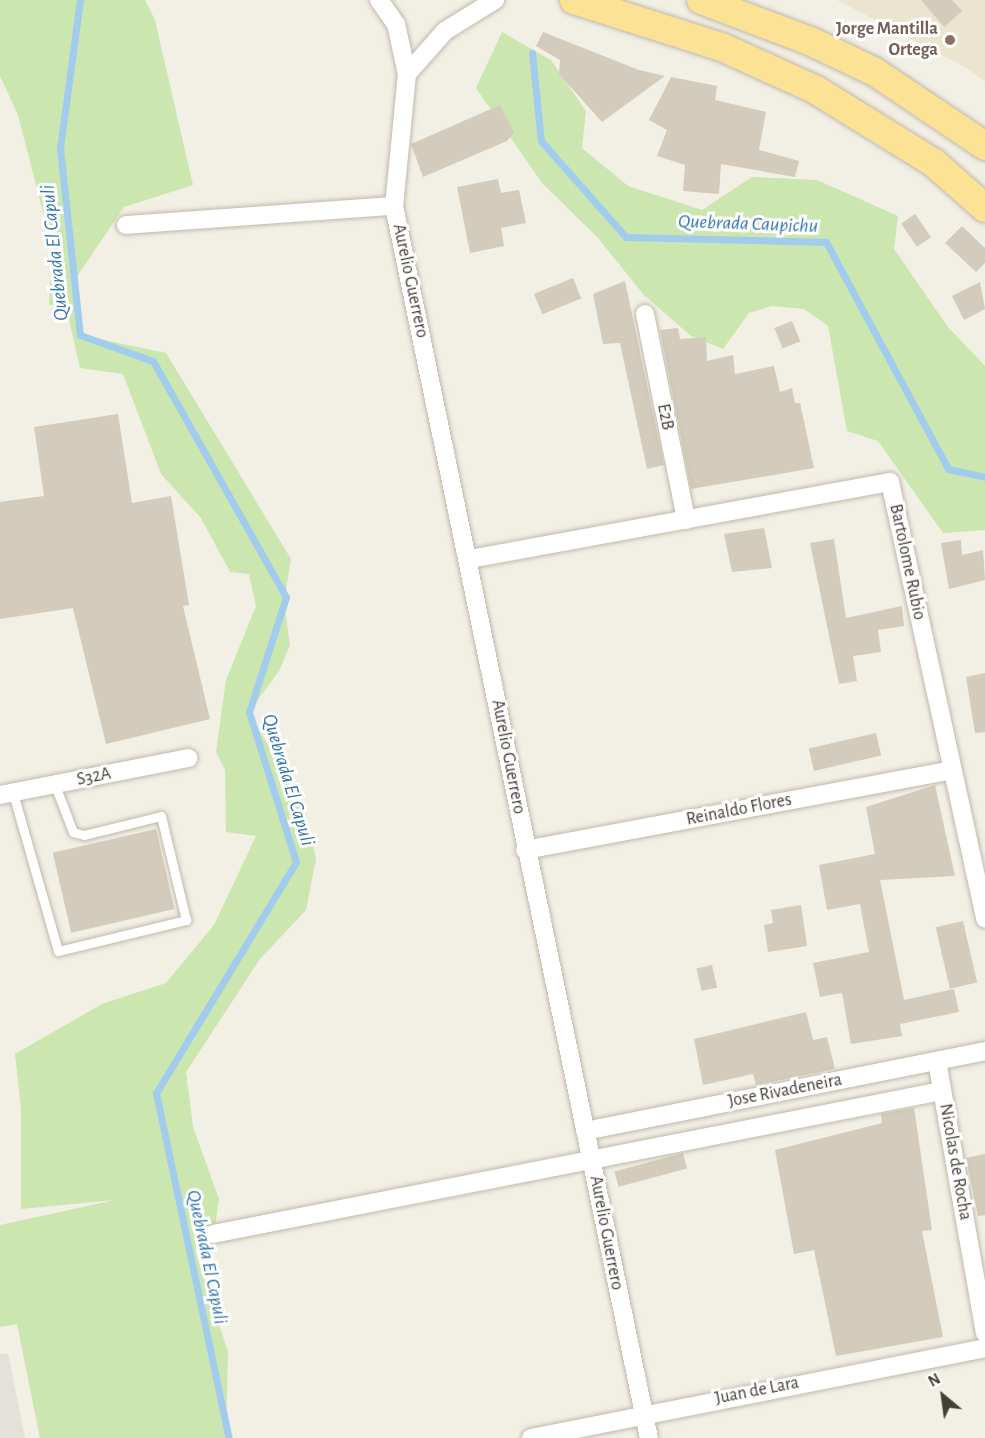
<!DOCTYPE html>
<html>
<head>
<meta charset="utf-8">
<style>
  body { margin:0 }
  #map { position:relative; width:985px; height:1438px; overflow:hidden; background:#f2efe5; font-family:"Alegreya Sans",sans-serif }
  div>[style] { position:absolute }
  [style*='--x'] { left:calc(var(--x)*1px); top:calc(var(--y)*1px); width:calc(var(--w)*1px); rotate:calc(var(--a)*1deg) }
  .industrial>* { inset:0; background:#e4e0da }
  .education>* { inset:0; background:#ebe4cf }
  .green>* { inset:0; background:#cbe6af }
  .stream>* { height:7px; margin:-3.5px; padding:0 3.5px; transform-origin:3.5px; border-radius:3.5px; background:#a2ccee }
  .building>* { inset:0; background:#d3cbbb; transform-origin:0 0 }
  .roads { filter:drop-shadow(0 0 2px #c0b9ab) drop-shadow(0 0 2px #c0b9ab) }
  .lane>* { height:9px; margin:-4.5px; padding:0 4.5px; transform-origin:4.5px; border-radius:4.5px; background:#fff }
  .street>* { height:18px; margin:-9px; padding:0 9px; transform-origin:9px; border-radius:9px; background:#fff }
  .primary>* { height:28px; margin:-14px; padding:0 14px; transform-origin:14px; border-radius:14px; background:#fbe295 }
  .dots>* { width:16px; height:16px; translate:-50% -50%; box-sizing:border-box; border:3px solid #fff; border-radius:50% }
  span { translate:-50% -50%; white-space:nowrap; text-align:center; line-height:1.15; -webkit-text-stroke:6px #fff; paint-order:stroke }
  .education-label { font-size:18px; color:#785e54; font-weight:700 }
  .right { translate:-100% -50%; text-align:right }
  .street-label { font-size:18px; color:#443f35 }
  .water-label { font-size:20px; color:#3274ad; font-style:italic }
  .north { position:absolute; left:913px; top:1366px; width:60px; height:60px; -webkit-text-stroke:4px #fff; paint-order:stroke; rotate:331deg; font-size:16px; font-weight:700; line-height:24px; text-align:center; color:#443f35 }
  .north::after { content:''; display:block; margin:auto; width:21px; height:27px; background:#443f35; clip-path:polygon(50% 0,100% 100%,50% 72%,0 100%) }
</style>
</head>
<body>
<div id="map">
  <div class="industrial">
    <i style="clip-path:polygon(8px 1353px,25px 1438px,0 1438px,0 1354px)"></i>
  </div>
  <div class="education">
    <i style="clip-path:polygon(837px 0,985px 0,985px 81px,965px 67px)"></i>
  </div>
  <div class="green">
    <i style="clip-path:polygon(0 0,145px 0,155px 20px,193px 185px,124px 207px,76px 278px,80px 335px,166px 353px,291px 559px,284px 602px,290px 645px,279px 671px,249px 712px,305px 810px,316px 859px,306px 910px,260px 959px,186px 1072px,193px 1127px,219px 1199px,215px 1227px,195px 1250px,228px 1352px,226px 1438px,40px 1438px,17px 1324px,0 1327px,0 1225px,115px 1200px,21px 1209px,21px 1109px,15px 1054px,102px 1004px,166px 983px,214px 925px,256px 836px,226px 832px,225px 770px,216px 752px,226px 680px,256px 606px,249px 574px,230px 572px,201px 518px,161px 474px,123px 374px,80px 368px,66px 306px,49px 305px,52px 247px,18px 115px,0 76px)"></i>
    <i style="clip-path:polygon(502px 32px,551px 60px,586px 111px,582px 148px,628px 186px,702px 210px,752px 177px,817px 180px,898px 216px,894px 249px,948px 327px,985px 366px,985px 530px,943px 533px,878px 441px,847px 431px,828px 326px,804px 309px,772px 306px,749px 313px,723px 349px,691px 336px,644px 295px,598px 238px,542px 183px,476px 88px)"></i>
  </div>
  <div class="stream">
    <i style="--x:80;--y:0;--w:149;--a:97.7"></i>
    <i style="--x:60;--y:148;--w:188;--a:83.9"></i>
    <i style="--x:80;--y:335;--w:77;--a:19.6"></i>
    <i style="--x:153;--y:361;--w:271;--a:60.6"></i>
    <i style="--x:286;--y:597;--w:121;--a:107.8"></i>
    <i style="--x:249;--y:712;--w:157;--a:72.6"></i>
    <i style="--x:296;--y:862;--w:270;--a:121.2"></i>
    <i style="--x:156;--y:1093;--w:353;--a:78.1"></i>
    <i style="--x:532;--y:53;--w:88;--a:84.2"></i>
    <i style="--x:541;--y:141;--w:128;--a:48.5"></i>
    <i style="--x:626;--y:237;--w:200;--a:1.4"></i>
    <i style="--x:826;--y:242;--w:258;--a:61.7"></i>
    <i style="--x:948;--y:469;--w:38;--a:12"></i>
  </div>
  <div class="building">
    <i style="clip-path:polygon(921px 0,952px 0,962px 11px,944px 27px)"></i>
    <i style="clip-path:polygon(543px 32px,639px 70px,665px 76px,602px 122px,559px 74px,560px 60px,536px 46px)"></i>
    <i style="clip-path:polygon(671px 77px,717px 86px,715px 100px,766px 112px,759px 150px,799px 161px,795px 177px,721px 164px,719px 194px,683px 191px,685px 165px,657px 156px,667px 130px,649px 120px)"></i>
    <i style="clip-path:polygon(500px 105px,514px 132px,507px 141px,423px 177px,411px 144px)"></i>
    <i style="clip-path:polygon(498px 179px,501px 193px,519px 190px,526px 223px,501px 228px,504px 246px,470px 253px,457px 187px)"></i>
    <i style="left:915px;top:214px;width:28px;height:17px;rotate:55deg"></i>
    <i style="clip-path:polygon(962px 226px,985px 248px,985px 263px,976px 272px,945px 243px)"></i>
    <i style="left:573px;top:278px;width:22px;height:42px;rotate:68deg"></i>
    <i style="clip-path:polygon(625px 281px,664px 465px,647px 469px,620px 343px,603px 344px,593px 294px)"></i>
    <i style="clip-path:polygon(980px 282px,985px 309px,964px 320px,952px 296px)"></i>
    <i style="left:792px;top:321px;width:22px;height:19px;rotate:68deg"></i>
    <i style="clip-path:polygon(678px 328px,680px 339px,706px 337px,707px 361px,733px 355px,735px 374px,774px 366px,780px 392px,792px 388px,795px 403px,800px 403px,814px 468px,691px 489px,660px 330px)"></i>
    <i style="clip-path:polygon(118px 414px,132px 503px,171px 496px,189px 605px,183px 606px,210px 719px,106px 744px,73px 608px,0 619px,0 502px,44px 496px,34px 427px)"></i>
    <i style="clip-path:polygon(764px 528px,772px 568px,732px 572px,724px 534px)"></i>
    <i style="clip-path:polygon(834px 539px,846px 618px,902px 606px,904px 626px,878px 630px,881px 652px,853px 656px,857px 681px,839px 684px,810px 543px)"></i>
    <i style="clip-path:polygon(961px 540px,962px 555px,983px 550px,985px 580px,949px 589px,941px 543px)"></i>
    <i style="clip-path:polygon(985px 673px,985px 732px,975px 733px,966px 677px)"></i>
    <i style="left:876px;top:733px;width:23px;height:69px;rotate:77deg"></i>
    <i style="clip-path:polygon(935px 785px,955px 876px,880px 880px,904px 1000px,954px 989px,959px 1012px,900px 1024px,902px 1036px,851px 1044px,842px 993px,820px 997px,813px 963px,869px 952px,860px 904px,827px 910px,819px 865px,875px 854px,866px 807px)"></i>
    <i style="left:156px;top:829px;width:82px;height:106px;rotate:77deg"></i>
    <i style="clip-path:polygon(801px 905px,807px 946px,768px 952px,764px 925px,773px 923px,771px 910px)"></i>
    <i style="left:963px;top:921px;width:63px;height:28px;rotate:77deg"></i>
    <i style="left:712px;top:965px;width:23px;height:16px;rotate:77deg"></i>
    <i style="clip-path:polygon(806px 1012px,813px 1040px,827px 1037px,835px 1069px,756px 1085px,753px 1074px,703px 1085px,694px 1039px)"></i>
    <i style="clip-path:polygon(914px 1108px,932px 1230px,922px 1231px,943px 1337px,836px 1356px,814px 1250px,794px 1254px,775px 1150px,882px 1123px,881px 1114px)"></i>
    <i style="left:683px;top:1153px;width:16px;height:71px;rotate:75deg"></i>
    <i style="clip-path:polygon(985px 1154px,985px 1215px,978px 1216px,966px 1158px)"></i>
  </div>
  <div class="roads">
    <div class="lane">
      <i style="--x:13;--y:793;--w:164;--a:74.1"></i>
      <i style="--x:58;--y:951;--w:132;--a:-13.6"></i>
      <i style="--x:186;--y:920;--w:107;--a:-103.5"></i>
      <i style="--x:161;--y:816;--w:79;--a:166.1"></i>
      <i style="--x:84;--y:835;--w:11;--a:-165"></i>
      <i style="--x:73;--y:832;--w:50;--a:-111"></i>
    </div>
    <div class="street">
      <i style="--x:379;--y:0;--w:29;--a:55"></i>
      <i style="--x:396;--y:24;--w:51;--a:77.6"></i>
      <i style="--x:407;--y:74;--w:133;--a:95.6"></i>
      <i style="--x:394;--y:206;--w:1258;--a:78.31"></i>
      <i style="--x:407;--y:74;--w:57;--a:-48.5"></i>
      <i style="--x:445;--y:31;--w:59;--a:-31.8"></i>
      <i style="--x:126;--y:225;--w:269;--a:-4.1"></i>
      <i style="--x:645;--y:314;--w:210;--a:78.7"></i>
      <i style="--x:470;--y:559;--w:427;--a:-10.4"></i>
      <i style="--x:890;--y:482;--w:447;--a:77.7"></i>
      <i style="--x:0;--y:795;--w:192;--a:-11.1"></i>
      <i style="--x:525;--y:850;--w:435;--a:-10.6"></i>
      <i style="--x:937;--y:1061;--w:276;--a:80"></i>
      <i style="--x:585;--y:1131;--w:408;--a:-11.3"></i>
      <i style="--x:213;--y:1234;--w:743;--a:-11.1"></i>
      <i style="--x:531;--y:1438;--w:463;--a:-11.2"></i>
    </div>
    <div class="primary">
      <i style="--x:574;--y:0;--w:157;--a:17.7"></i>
      <i style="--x:724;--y:48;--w:101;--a:24.5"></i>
      <i style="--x:816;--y:90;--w:139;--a:31.7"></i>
      <i style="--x:934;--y:163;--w:68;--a:41.4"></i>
      <i style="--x:701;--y:0;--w:116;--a:20.6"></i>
      <i style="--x:810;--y:41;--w:72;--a:25.5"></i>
      <i style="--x:875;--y:72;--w:133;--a:33.9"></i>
    </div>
  </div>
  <div class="dots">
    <i style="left:950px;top:40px;background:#8d6e63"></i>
  </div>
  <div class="education-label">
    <span class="right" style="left:938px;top:40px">Jorge Mantilla<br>Ortega</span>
  </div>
  <div class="street-label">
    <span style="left:410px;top:281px;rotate:78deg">Aurelio Guerrero</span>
    <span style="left:665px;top:417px;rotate:79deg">E2B</span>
    <span style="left:907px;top:562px;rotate:78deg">Bartolome Rubio</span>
    <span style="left:508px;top:757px;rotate:79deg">Aurelio Guerrero</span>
    <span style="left:94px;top:777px;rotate:-11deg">S32A</span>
    <span style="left:739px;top:810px;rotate:-11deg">Reinaldo Flores</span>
    <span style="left:785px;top:1091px;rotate:-11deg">Jose Rivadeneira</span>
    <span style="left:955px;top:1162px;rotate:80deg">Nicolas de Rocha</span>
    <span style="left:606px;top:1233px;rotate:79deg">Aurelio Guerrero</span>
    <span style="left:757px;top:1391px;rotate:-11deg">Juan de Lara</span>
  </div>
  <div class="water-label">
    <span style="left:748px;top:224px;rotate:2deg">Quebrada Caupichu</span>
    <span style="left:55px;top:253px;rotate:-96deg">Quebrada El Capuli</span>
    <span style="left:288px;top:780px;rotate:73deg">Quebrada El Capuli</span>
    <span style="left:207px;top:1257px;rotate:78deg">Quebrada El Capuli</span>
  </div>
  <div class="north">N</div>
</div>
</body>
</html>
